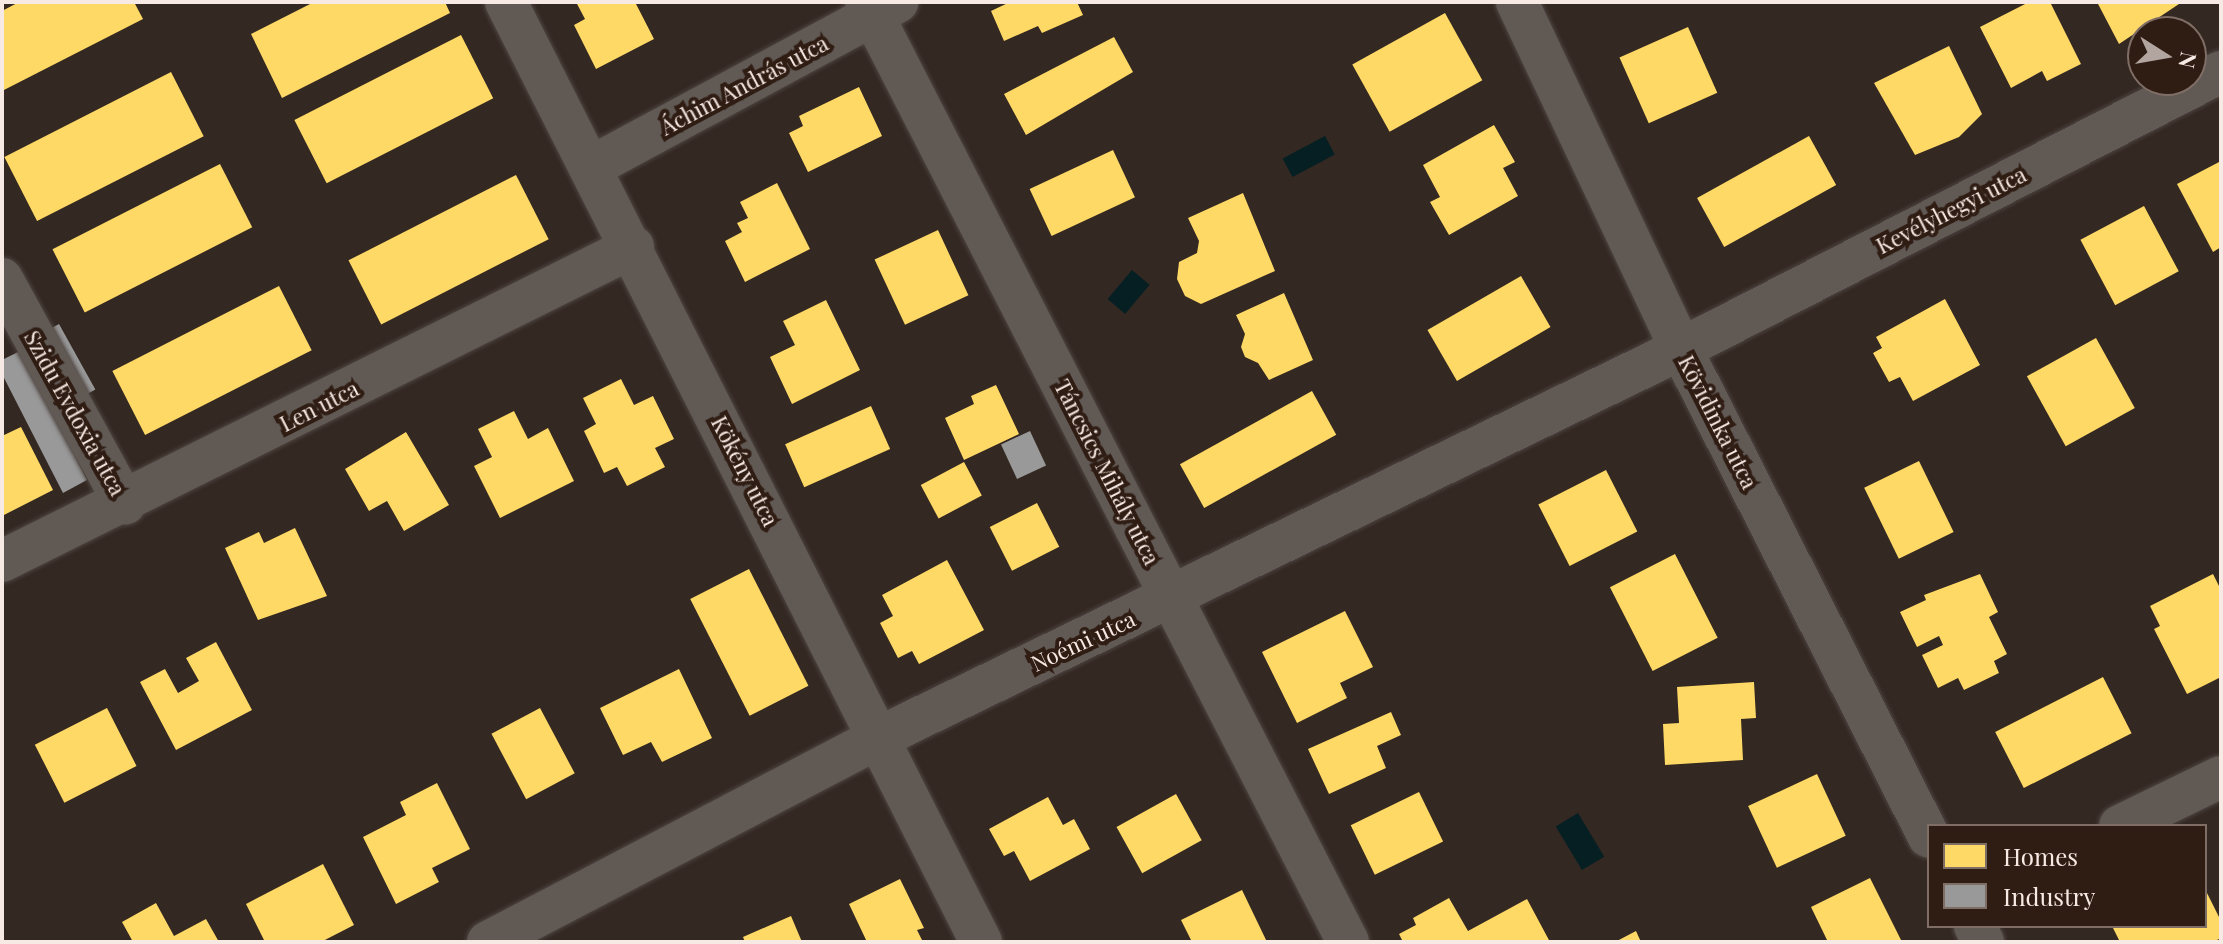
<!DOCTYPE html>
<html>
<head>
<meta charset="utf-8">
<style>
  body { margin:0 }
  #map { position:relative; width:2223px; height:944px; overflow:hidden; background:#332822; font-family:"Playfair Display",serif }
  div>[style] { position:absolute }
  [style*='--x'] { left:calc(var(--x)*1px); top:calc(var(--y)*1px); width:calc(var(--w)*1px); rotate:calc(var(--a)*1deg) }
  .water>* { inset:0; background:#061f23; transform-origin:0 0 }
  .homes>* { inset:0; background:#ffd966; transform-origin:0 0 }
  .industry>* { inset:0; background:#999; transform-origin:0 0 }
  .roads { filter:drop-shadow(0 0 2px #4e4440) drop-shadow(0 0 2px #4e4440) }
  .street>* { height:42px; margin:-21px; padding:0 21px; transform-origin:21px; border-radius:21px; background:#605954 }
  span { translate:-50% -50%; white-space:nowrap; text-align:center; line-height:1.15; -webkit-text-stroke:8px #2f1c13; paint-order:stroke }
  .street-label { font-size:22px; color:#f7e9e3 }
  .frame { position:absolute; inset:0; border:4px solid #f7e9e3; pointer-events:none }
  .legend { position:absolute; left:1927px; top:824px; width:280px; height:104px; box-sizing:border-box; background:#2f1c13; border:2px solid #7f6e66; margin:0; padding:10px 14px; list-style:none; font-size:24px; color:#f7e9e3 }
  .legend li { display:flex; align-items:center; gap:16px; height:40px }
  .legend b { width:40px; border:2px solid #7f6e66 }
  .north { position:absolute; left:2127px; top:16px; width:80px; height:80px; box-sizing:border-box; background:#2f1c13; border:2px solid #7f6e66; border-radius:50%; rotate:101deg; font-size:22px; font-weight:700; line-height:32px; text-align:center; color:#f7e9e3 }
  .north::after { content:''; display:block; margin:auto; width:28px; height:36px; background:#b2a59f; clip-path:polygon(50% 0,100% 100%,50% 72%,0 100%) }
</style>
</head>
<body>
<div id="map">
  <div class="water">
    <i style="left:1325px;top:136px;width:21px;height:48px;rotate:62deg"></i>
    <i style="left:1132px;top:270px;width:23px;height:38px;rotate:40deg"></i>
    <i style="left:1578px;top:813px;width:51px;height:26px;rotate:59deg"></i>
  </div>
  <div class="homes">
    <i style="clip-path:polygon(19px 2px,134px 2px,143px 19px,2px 91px,2px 11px)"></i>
    <i style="clip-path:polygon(314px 2px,445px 2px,450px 13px,282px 98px,251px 34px)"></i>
    <i style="clip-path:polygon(576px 2px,635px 2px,654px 39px,596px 69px,574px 25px,585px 19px)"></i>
    <i style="clip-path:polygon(1010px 2px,1077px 2px,1083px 15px,1042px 33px,1038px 26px,1004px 41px,991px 11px)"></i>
    <i style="clip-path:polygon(2029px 2px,2050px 2px,2081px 64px,2047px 81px,2042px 71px,2011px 88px,1980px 27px)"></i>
    <i style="clip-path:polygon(2097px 2px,2182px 2px,2119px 44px)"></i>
    <i style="left:1445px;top:13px;width:77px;height:106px;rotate:61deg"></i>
    <i style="left:1688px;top:27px;width:72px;height:75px;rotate:66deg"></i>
    <i style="left:461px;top:35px;width:71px;height:187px;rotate:63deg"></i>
    <i style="clip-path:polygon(1114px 37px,1133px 72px,1026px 135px,1004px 94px)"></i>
    <i style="clip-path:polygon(1949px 46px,1982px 114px,1959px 137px,1915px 155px,1874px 83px)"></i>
    <i style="left:171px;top:72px;width:72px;height:187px;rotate:63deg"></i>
    <i style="clip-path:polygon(859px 87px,882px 136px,808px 172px,789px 133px,803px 126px,799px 116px)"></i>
    <i style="clip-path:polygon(1494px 125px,1515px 162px,1503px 168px,1518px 196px,1449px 235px,1430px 202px,1440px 197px,1423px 165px)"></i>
    <i style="left:1809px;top:136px;width:56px;height:128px;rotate:61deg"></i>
    <i style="left:1113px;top:150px;width:52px;height:92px;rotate:65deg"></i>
    <i style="clip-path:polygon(2221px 161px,2221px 247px,2213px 252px,2177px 184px)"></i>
    <i style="left:220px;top:164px;width:71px;height:188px;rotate:63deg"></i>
    <i style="left:516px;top:175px;width:72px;height:188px;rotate:63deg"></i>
    <i style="clip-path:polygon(777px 183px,810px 249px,745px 282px,725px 241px,742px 232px,737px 223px,748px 218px,740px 202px)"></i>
    <i style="clip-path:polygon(1243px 193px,1275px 271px,1201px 304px,1185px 296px,1177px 279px,1179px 262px,1197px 253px,1199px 241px,1188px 218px)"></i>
    <i style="left:2144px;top:206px;width:74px;height:72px;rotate:62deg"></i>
    <i style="left:938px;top:230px;width:72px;height:70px;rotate:65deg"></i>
    <i style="left:1521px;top:276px;width:59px;height:108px;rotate:60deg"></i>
    <i style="left:279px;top:286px;width:72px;height:187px;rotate:63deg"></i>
    <i style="clip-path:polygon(1284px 293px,1313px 360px,1269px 380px,1258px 363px,1245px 357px,1241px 347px,1245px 334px,1236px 315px)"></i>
    <i style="clip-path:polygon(1945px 299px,1980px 365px,1913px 401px,1900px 377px,1889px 382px,1873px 353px,1882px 348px,1876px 337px)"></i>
    <i style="clip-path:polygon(826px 300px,860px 370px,792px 404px,770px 357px,795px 345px,783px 321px)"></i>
    <i style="left:2096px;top:338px;width:80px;height:79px;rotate:61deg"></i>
    <i style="clip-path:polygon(621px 379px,634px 405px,653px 396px,674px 439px,655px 448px,665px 467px,627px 486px,617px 467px,604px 473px,584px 431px,596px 424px,583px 398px)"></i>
    <i style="clip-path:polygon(996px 385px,1019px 434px,964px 460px,945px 418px,974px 404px,971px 396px)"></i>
    <i style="left:1312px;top:391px;width:50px;height:151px;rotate:61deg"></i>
    <i style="left:871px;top:406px;width:47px;height:94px;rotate:66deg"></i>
    <i style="clip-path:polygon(514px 411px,528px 439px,548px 428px,574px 481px,500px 518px,474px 466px,492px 457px,478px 429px)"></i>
    <i style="clip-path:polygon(21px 427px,53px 490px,2px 516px,2px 436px)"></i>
    <i style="clip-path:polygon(406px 432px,449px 505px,404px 531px,387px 501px,369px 511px,345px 469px)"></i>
    <i style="left:1919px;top:461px;width:79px;height:61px;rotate:64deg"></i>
    <i style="left:964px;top:462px;width:38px;height:49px;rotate:62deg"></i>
    <i style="left:1606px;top:470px;width:69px;height:76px;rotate:63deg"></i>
    <i style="left:1037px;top:503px;width:49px;height:53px;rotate:63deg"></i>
    <i style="clip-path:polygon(295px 528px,327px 596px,258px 620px,225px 548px,259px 532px,264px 543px)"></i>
    <i style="left:1675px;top:554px;width:94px;height:73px;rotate:63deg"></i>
    <i style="clip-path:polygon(947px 560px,984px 630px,919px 664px,912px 651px,898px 658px,880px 623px,893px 616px,882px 595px)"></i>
    <i style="left:749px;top:569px;width:131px;height:66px;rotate:63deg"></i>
    <i style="clip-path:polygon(1980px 574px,1998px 612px,1989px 617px,2007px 654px,1994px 661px,1999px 673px,1964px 690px,1958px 678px,1938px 688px,1922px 655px,1943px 645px,1939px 636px,1917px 647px,1900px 612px,1926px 600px,1924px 595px)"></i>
    <i style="clip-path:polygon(2213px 574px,2221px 590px,2221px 677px,2187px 694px,2154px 629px,2160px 626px,2150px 606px)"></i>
    <i style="clip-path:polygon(1345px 611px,1373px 667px,1340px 683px,1347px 698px,1297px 723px,1262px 652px)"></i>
    <i style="clip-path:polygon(216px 642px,252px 710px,176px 750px,140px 682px,165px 669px,178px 693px,199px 681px,186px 658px)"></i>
    <i style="clip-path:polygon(679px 669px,712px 738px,662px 762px,651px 742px,623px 755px,600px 708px)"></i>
    <i style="left:2103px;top:677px;width:63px;height:121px;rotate:63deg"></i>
    <i style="clip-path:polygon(1754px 682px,1756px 718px,1741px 719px,1743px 760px,1665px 765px,1663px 724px,1679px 723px,1677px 687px)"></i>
    <i style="left:107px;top:708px;width:65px;height:81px;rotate:63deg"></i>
    <i style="left:540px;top:708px;width:74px;height:55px;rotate:62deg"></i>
    <i style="clip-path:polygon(1391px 712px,1401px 735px,1377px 746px,1386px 768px,1329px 794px,1308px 749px)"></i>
    <i style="left:1817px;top:774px;width:68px;height:76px;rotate:65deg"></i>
    <i style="clip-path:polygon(437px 783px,470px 849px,432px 868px,439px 882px,396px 904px,363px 837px,406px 815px,400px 802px)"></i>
    <i style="left:1419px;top:792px;width:55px;height:76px;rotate:64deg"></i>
    <i style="left:1176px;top:794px;width:53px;height:68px;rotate:61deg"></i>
    <i style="clip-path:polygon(1048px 797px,1063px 825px,1074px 819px,1090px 849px,1030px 881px,1014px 851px,1004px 856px,989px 829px)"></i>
    <i style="clip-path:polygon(323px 864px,354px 925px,321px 942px,265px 942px,246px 904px)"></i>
    <i style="clip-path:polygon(1870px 878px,1902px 942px,1828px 942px,1811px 907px)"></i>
    <i style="clip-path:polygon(900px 879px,924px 928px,917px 930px,923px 942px,867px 942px,849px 904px)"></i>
    <i style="clip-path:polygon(2205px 889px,2221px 921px,2221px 938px,2213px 942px,2120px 942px,2112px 926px,2205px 926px)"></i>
    <i style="clip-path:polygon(1242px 890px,1267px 942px,1192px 942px,1181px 920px)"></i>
    <i style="clip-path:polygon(1449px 898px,1468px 931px,1527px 899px,1550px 942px,1403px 942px,1399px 934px,1416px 925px,1413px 918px)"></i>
    <i style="clip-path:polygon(156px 903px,174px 936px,206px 919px,219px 942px,133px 942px,122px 922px)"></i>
    <i style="clip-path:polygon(791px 916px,802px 942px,745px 942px,743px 937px)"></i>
    <i style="clip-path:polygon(1636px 931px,1641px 942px,1615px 942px)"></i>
  </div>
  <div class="industry">
    <i style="left:59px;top:324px;width:75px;height:25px;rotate:61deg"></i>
    <i style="clip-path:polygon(22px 350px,87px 480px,63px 493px,2px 374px,2px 360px)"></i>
    <i style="left:1030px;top:431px;width:38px;height:32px;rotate:65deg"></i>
  </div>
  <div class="roads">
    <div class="street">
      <i style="--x:506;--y:2;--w:1053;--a:63.19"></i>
      <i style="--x:866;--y:2;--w:1056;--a:62.85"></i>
      <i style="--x:1517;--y:2;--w:384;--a:64.7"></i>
      <i style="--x:1681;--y:349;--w:547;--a:63.06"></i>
      <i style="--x:591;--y:167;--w:348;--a:-28.3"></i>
      <i style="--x:2;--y:279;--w:256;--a:61.3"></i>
      <i style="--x:2;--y:561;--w:705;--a:-26.46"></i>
      <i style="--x:2120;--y:826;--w:112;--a:-25.9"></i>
      <i style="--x:1975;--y:926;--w:18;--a:63"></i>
      <i style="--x:488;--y:942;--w:440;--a:-27.6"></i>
      <i style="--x:878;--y:738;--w:892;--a:-25.85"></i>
      <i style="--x:1681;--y:349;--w:607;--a:-27.16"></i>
    </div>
  </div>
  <div class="street-label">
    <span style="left:744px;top:85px;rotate:-28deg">Áchim András utca</span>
    <span style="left:1951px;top:210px;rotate:-27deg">Kevélyhegyi utca</span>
    <span style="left:319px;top:406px;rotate:-27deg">Len utca</span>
    <span style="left:75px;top:413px;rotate:61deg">Szidu Evdoxia utca</span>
    <span style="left:1718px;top:422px;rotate:63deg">Kövidinka utca</span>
    <span style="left:745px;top:471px;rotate:63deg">Kökény utca</span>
    <span style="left:1107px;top:472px;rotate:63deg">Táncsics Mihály utca</span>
    <span style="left:1083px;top:641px;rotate:-25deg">Noémi utca</span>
  </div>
  <div class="frame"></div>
  <ul class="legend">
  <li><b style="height:22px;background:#ffd966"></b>Homes</li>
  <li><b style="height:22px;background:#999"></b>Industry</li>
  </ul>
  <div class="north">N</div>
</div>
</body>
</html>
